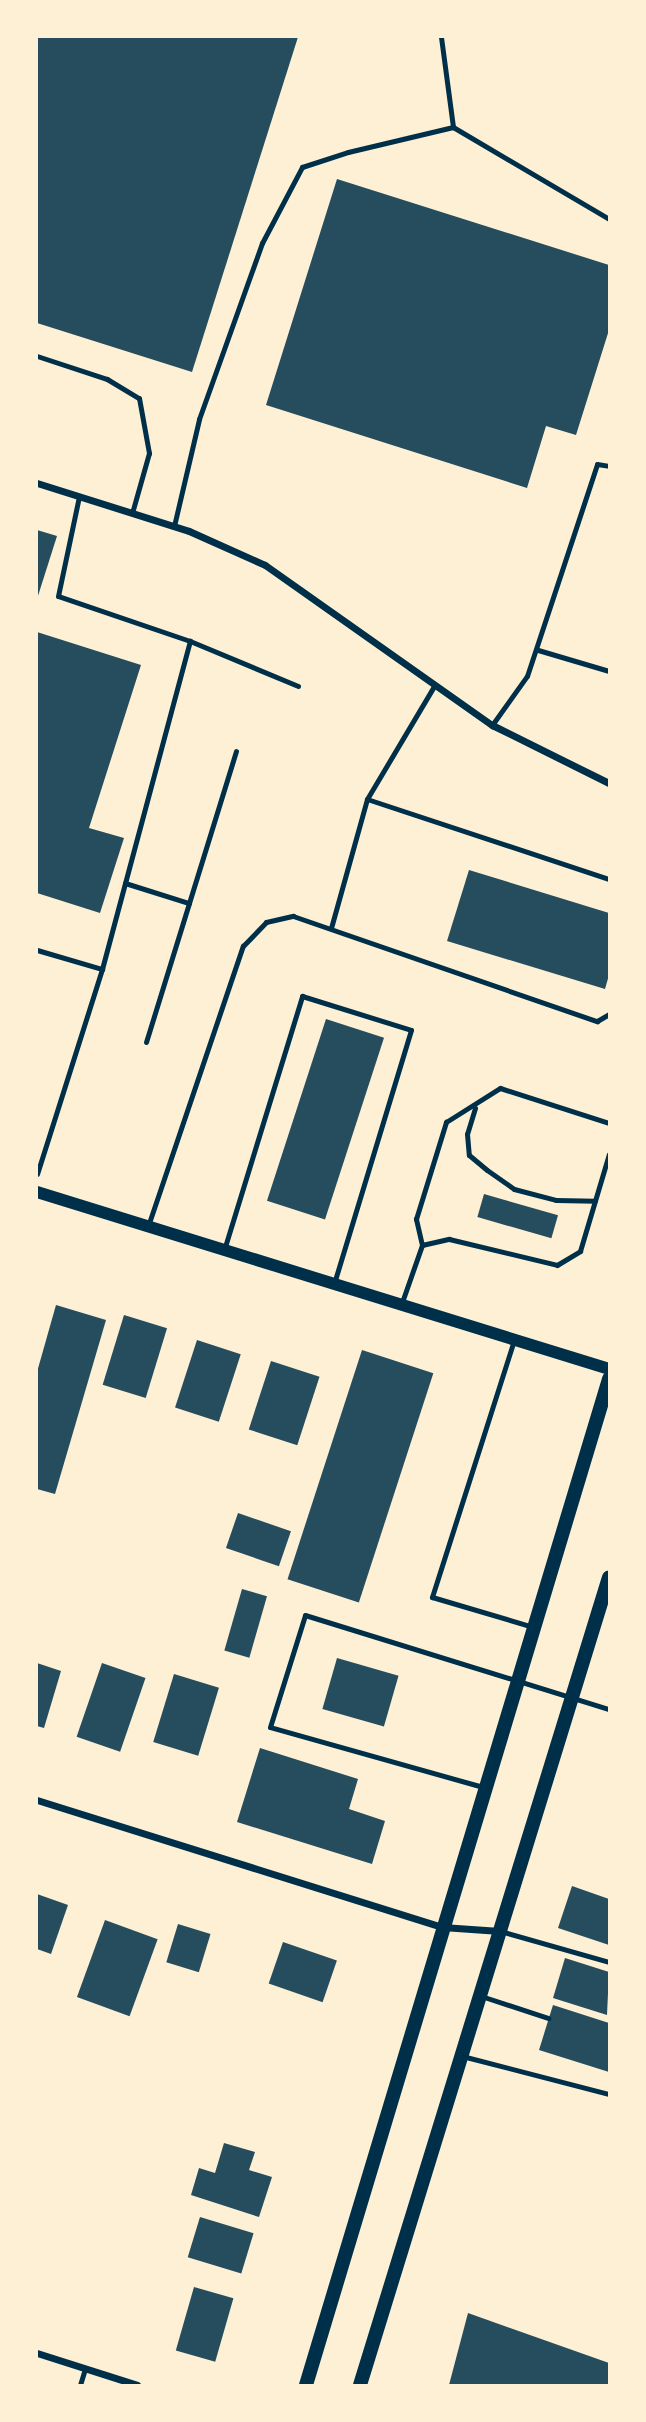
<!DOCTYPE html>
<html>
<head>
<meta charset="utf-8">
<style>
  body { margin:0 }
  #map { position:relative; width:646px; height:2422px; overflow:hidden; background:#fdf0d5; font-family:"Sofia Sans Condensed",sans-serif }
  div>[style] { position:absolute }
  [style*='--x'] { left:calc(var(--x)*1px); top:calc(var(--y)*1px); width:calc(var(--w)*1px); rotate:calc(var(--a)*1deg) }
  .building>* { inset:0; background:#264d5e; transform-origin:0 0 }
  .service>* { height:5px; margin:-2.5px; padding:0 2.5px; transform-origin:2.5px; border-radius:2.5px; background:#003049 }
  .minor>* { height:7px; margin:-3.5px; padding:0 3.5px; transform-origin:3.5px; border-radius:3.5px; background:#003049 }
  .tertiary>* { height:12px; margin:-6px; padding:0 6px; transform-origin:6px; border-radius:6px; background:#003049 }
  .secondary>* { height:14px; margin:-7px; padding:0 7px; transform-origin:7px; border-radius:7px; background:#003049 }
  span { translate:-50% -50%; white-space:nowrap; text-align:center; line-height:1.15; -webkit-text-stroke:5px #fdf0d5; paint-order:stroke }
  .frame { position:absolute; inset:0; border:38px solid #fdf0d5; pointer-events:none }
</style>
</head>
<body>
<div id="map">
  <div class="building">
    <i style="clip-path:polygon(37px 37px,298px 37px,192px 372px,37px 323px)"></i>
    <i style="clip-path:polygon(337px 179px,609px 265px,609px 330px,576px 435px,546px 426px,527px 488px,266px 405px)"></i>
    <i style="clip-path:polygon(37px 530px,57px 536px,37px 599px)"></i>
    <i style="clip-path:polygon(37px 632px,141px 665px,89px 828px,124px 838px,100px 913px,37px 893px)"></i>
    <i style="clip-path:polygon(469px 870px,609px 913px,609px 975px,605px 989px,447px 941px)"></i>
    <i style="left:326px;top:1019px;width:61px;height:191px;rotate:18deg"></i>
    <i style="left:484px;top:1194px;width:77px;height:24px;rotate:16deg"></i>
    <i style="clip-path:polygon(56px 1305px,106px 1320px,55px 1494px,37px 1489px,37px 1372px)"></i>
    <i style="left:124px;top:1315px;width:45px;height:73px;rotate:17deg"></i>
    <i style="left:197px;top:1340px;width:46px;height:71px;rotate:18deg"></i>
    <i style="left:362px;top:1350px;width:75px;height:241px;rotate:18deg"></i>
    <i style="left:271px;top:1361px;width:51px;height:72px;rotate:18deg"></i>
    <i style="left:238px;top:1513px;width:56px;height:37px;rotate:19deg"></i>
    <i style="left:242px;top:1589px;width:26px;height:64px;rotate:16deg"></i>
    <i style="left:337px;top:1658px;width:64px;height:53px;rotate:16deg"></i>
    <i style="clip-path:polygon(37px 1663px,61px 1671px,44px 1728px,37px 1726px)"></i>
    <i style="left:102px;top:1663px;width:46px;height:78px;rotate:19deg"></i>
    <i style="left:174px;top:1674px;width:47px;height:71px;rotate:17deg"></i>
    <i style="clip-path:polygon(260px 1748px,358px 1779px,349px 1809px,385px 1821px,372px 1864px,237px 1822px)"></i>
    <i style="clip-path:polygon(572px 1886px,609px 1899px,609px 1945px,558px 1928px)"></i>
    <i style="clip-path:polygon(37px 1894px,68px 1905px,51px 1954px,37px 1949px)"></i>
    <i style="left:105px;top:1920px;width:56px;height:82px;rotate:20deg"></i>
    <i style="left:178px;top:1924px;width:34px;height:40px;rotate:17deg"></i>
    <i style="left:283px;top:1942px;width:57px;height:44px;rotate:19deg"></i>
    <i style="clip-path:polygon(565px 1958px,609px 1972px,607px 2015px,553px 1998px)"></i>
    <i style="clip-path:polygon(553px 2005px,609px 2023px,609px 2072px,539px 2050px)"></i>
    <i style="clip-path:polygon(224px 2143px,255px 2152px,249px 2170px,272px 2177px,259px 2217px,191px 2195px,199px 2168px,215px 2173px)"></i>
    <i style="left:200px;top:2217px;width:56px;height:42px;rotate:17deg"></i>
    <i style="left:194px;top:2287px;width:41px;height:66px;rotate:16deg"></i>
    <i style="clip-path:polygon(468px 2313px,609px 2363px,609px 2385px,449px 2385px)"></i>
  </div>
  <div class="service">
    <i style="--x:441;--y:37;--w:91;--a:82.4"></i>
    <i style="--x:453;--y:127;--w:181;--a:30.5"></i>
    <i style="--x:37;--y:356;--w:74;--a:18.2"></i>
    <i style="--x:107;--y:379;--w:37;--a:31"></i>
    <i style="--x:139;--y:398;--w:56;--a:79.7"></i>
    <i style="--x:149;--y:453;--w:62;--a:105.8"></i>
    <i style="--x:174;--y:526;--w:110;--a:-76.8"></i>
    <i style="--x:199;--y:419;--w:187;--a:-70.3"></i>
    <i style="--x:262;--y:243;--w:86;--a:-62.2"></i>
    <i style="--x:302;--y:167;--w:48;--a:-18.1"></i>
    <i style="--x:348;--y:152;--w:108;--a:-13.4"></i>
    <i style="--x:190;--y:641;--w:117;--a:22.6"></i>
    <i style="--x:538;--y:650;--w:74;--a:16.5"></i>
    <i style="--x:492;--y:725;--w:60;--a:-54.5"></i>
    <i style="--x:527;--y:676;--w:223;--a:-71.7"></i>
    <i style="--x:597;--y:464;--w:12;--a:9"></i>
    <i style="--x:367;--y:799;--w:255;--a:18.3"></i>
    <i style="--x:125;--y:883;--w:67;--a:17.4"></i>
    <i style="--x:189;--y:903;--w:159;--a:-72.8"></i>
    <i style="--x:331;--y:928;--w:134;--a:-74.4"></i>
    <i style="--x:367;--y:799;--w:131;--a:-59.3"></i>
    <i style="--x:37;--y:950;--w:68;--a:16.3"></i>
    <i style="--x:102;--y:969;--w:340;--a:-75"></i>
    <i style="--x:190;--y:641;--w:139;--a:-161.2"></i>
    <i style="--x:58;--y:596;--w:102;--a:-78.1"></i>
    <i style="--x:146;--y:1042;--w:145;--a:-72.8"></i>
    <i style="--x:475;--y:1108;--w:27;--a:107"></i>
    <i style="--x:467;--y:1134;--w:21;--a:85"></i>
    <i style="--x:469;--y:1155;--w:23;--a:40"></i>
    <i style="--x:487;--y:1170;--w:33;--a:35"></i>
    <i style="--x:514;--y:1189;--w:43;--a:14.7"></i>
    <i style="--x:556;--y:1200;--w:39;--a:1"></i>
    <i style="--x:37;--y:1174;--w:215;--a:-72.4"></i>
    <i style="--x:148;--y:1226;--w:296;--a:-71.3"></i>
    <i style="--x:243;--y:946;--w:33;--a:-46"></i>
    <i style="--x:266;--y:922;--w:28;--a:-13"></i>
    <i style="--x:293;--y:916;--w:322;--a:19.1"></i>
    <i style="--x:597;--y:1021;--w:14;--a:-30"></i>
    <i style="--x:422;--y:1245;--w:28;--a:-13"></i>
    <i style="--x:449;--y:1239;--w:111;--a:13.5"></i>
    <i style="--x:557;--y:1265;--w:27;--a:-31"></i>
    <i style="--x:580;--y:1251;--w:101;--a:-73.4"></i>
    <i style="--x:224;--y:1250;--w:266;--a:-72.9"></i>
    <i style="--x:302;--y:996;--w:114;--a:17.3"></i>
    <i style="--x:411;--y:1030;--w:264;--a:106.9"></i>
    <i style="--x:401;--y:1305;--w:64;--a:-70.7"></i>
    <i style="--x:422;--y:1245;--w:27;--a:-103"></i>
    <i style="--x:416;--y:1219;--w:102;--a:-72.8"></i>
    <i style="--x:446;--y:1122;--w:64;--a:-32.2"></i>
    <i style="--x:500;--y:1088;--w:114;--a:17.8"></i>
    <i style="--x:514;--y:1340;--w:270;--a:107.7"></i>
    <i style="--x:432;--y:1597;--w:105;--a:16.5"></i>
    <i style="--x:483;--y:1787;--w:221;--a:-164.3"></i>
    <i style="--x:270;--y:1727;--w:117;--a:-72.6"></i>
    <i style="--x:305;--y:1615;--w:318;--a:17.2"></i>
    <i style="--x:500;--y:1931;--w:113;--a:15.9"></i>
    <i style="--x:481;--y:1996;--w:71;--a:18.2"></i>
    <i style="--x:462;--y:2056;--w:152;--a:14.5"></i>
    <i style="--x:80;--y:2385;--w:17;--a:-73"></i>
  </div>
  <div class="minor">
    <i style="--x:37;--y:483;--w:159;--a:17.5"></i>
    <i style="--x:189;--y:531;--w:83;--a:24.1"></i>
    <i style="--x:265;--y:565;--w:278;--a:35.2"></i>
    <i style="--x:492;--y:725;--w:131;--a:26.4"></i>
    <i style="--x:37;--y:1800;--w:424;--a:17.4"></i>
    <i style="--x:442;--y:1927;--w:58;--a:3.9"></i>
    <i style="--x:37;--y:2353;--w:105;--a:17.7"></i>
  </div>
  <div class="tertiary">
    <i style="--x:37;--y:1192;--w:599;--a:17.19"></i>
  </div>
  <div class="secondary">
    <i style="--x:306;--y:2385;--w:1051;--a:-73.24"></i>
    <i style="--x:360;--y:2385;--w:845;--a:-72.87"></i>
  </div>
  <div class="frame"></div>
</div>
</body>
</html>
